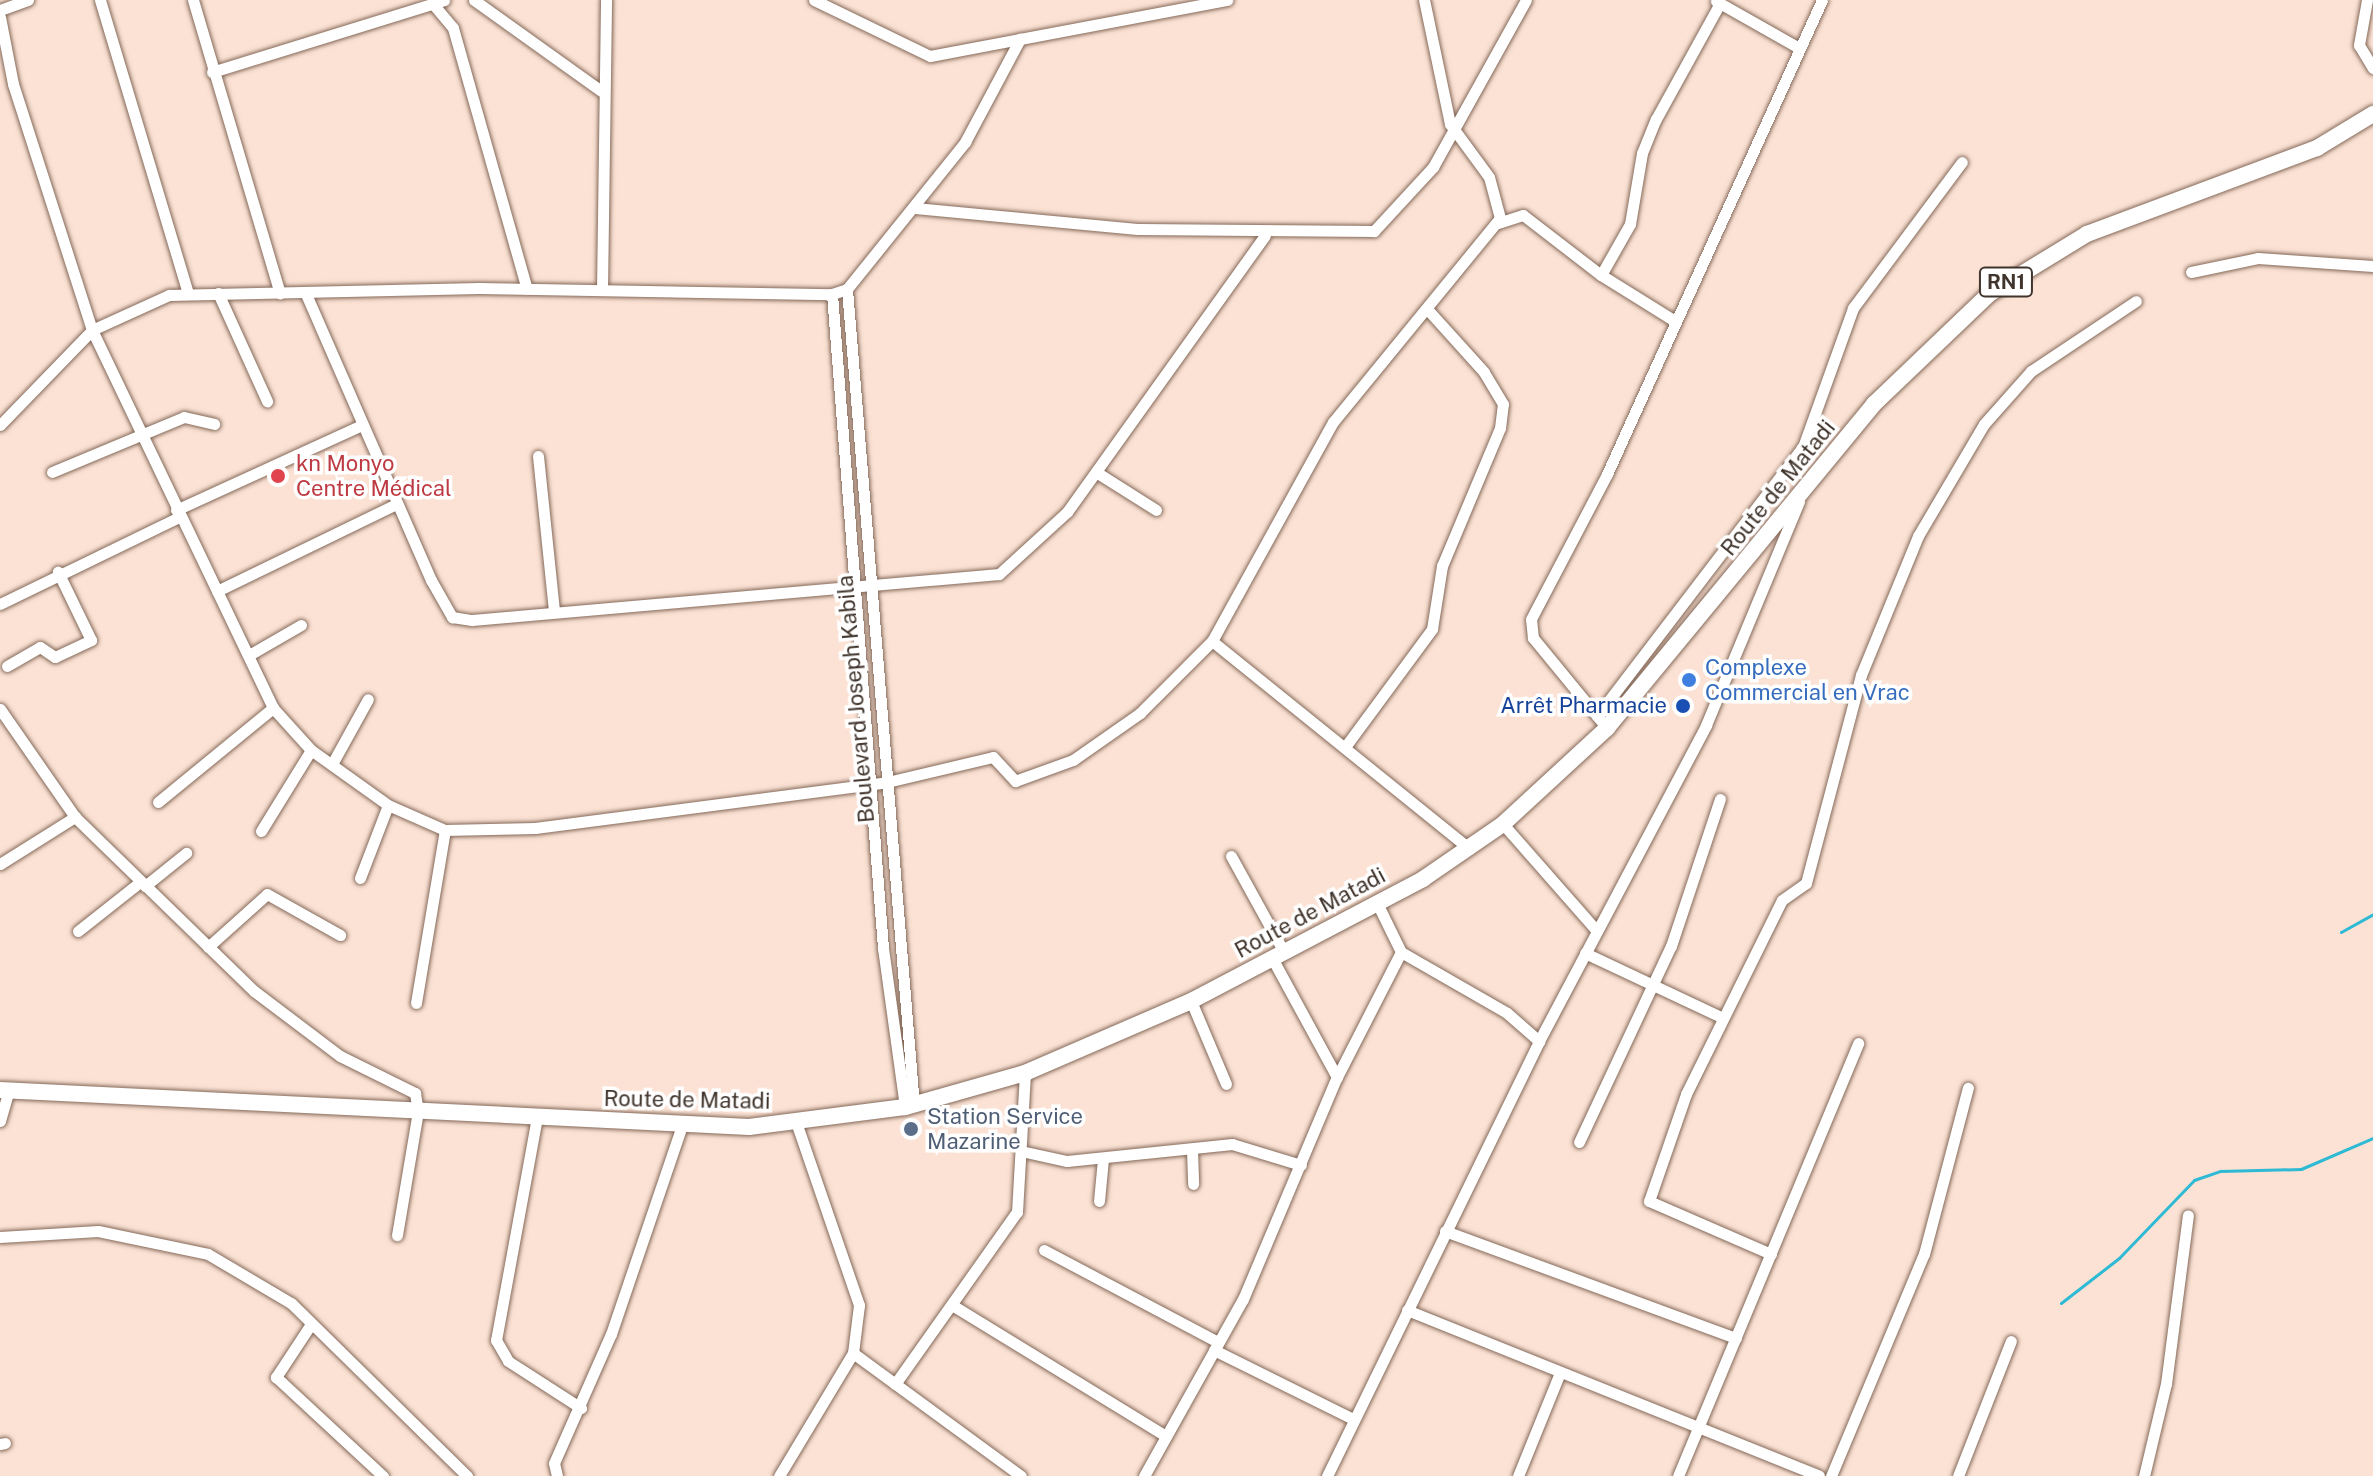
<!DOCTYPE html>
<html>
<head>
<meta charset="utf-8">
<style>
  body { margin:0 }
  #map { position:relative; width:2373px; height:1476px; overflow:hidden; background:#fbe2d4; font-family:"Public Sans",sans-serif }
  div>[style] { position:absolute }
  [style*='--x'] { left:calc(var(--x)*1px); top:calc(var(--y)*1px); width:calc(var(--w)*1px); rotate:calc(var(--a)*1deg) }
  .stream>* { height:3px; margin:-1.5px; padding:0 1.5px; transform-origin:1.5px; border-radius:1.5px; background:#2ebad4 }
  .roads { filter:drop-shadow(0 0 2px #846959) drop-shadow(0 0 2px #846959) }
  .minor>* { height:11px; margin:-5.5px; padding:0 5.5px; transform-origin:5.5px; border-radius:5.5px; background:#fff }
  .highway>* { height:16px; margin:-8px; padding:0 8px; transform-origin:8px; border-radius:8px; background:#fff }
  .dots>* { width:22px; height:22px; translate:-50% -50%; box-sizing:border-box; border:4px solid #fff; border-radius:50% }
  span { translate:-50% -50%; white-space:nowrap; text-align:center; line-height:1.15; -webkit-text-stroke:7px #fff; paint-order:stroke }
  .shield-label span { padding:2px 6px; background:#fff; border:2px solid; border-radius:6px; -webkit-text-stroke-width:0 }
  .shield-label { font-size:20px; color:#40342c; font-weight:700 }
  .health-label { font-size:22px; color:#be3a42 }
  .left { translate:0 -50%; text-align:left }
  .street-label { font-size:22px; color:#40342c }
  .shop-label { font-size:22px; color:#366cbe }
  .transit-label { font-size:22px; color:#164399 }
  .right { translate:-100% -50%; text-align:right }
  .service-label { font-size:22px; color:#4e5e75 }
</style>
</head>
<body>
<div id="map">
  <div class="stream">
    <i style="--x:2341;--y:932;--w:37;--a:-29"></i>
    <i style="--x:2061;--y:1303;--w:73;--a:-37.8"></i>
    <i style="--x:2119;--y:1258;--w:108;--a:-46.1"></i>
    <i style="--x:2194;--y:1180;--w:28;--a:-19"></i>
    <i style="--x:2220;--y:1171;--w:81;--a:-1.4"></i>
    <i style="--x:2301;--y:1169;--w:78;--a:-23.3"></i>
  </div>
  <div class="roads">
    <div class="minor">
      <i style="--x:100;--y:0;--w:306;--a:73.3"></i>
      <i style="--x:193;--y:0;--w:306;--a:73.5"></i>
      <i style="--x:474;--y:0;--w:156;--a:35.6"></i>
      <i style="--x:814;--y:0;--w:129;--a:25.8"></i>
      <i style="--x:930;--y:56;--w:92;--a:-10.7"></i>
      <i style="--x:2367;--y:0;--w:46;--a:100.1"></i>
      <i style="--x:2359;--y:45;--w:27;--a:59"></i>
      <i style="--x:1716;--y:1;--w:95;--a:29.5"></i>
      <i style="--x:433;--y:4;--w:31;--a:50"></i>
      <i style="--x:453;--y:28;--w:271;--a:74.2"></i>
      <i style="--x:0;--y:10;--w:30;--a:-20"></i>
      <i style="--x:0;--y:17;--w:68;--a:79"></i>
      <i style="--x:13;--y:84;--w:258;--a:72.2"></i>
      <i style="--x:92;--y:330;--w:419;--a:64.4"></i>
      <i style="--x:273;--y:708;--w:57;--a:47.9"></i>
      <i style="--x:311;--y:750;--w:95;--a:35.5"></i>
      <i style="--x:388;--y:805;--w:62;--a:23.7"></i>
      <i style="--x:445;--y:830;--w:90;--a:-1.3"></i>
      <i style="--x:535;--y:828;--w:351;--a:-7.4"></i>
      <i style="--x:883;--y:783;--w:113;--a:-13.3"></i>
      <i style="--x:993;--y:757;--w:33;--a:47"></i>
      <i style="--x:1015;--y:781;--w:62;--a:-19.9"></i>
      <i style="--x:1073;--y:760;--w:82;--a:-35"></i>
      <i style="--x:1140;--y:713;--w:102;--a:-45"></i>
      <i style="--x:1212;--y:641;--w:250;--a:-61.1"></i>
      <i style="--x:1333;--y:422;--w:264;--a:-50.7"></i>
      <i style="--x:1500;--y:218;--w:42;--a:-105"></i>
      <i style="--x:1489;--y:177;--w:66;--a:-126.3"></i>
      <i style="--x:1450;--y:124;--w:127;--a:-101.8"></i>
      <i style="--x:212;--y:72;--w:243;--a:-17.2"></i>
      <i style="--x:915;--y:208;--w:223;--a:5.4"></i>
      <i style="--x:1137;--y:229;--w:237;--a:0.5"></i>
      <i style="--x:1374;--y:231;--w:87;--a:-47.3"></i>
      <i style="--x:1433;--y:167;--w:191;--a:-60.9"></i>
      <i style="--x:1498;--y:223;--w:26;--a:-18"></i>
      <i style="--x:1523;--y:215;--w:98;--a:37.6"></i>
      <i style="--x:1601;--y:275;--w:59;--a:-60.4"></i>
      <i style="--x:1630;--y:224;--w:72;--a:-80.4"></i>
      <i style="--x:1642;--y:153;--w:37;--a:-68"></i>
      <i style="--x:1656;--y:119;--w:132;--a:-61.1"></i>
      <i style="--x:2191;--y:272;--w:68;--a:-11.8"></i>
      <i style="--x:2258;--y:258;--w:115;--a:4"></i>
      <i style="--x:1601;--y:275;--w:87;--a:31.9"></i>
      <i style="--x:847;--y:289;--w:819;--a:85.31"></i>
      <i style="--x:602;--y:290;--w:290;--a:-89.2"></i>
      <i style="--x:218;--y:293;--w:119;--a:65.6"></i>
      <i style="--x:306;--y:294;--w:312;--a:66.4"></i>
      <i style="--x:431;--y:580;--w:43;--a:60.4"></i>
      <i style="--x:452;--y:617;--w:20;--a:9"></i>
      <i style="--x:472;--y:620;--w:529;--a:-4.99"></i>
      <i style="--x:999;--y:574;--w:92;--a:-42.4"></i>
      <i style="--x:1067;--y:512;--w:340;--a:-54.4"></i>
      <i style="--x:832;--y:294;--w:656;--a:85.54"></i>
      <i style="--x:883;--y:948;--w:161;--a:82.1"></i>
      <i style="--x:0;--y:425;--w:132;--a:-45.9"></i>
      <i style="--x:92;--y:330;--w:85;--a:-24.4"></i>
      <i style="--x:169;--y:295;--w:310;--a:-1.3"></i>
      <i style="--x:479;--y:288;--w:353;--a:1"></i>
      <i style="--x:832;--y:294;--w:16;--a:-18"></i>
      <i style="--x:847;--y:289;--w:189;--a:-51.2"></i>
      <i style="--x:965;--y:142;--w:117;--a:-61.9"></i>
      <i style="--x:1020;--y:39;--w:211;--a:-10.7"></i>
      <i style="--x:538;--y:456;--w:157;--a:84.1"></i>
      <i style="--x:52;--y:472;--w:143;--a:-22.6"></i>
      <i style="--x:184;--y:417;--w:31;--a:13"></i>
      <i style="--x:1096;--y:472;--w:71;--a:32.3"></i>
      <i style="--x:176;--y:510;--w:205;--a:-24.6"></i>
      <i style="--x:217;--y:591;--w:199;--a:-25.9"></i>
      <i style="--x:0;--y:604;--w:199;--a:-25.9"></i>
      <i style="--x:1212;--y:641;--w:331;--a:38.9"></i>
      <i style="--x:249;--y:655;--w:60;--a:-30"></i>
      <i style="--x:7;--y:666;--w:38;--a:-30"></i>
      <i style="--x:40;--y:647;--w:18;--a:34"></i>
      <i style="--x:55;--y:657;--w:40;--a:-25"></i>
      <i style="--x:91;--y:640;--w:76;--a:-115.9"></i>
      <i style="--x:0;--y:709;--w:131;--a:55.2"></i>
      <i style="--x:75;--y:817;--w:250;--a:44.2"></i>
      <i style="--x:254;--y:991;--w:108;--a:37.1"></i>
      <i style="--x:340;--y:1056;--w:84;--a:26.3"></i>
      <i style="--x:415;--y:1093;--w:18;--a:81"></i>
      <i style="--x:418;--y:1111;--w:126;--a:99.6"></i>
      <i style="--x:1597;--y:716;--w:339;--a:-52.6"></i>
      <i style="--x:1803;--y:447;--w:148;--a:-70.2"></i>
      <i style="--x:1853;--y:308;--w:182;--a:-53.3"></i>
      <i style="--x:1607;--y:728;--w:117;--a:-129.4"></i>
      <i style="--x:1533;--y:638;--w:19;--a:-96"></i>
      <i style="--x:1531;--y:619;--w:164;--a:-62.3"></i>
      <i style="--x:1607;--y:474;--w:520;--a:-65.6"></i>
      <i style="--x:1345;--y:747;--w:147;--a:-53.6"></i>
      <i style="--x:1432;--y:629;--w:64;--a:-81"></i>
      <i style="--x:1442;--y:566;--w:150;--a:-67.2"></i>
      <i style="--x:1500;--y:428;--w:24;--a:-83"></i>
      <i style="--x:1503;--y:404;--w:37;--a:-121"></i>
      <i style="--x:1484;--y:372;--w:84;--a:-132.1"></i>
      <i style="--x:332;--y:764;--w:74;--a:-61"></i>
      <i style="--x:158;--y:802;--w:149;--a:-39.3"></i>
      <i style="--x:1503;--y:824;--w:142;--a:48.7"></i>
      <i style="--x:261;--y:831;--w:95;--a:-58.3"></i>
      <i style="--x:1231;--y:856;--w:110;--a:61.1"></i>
      <i style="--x:0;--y:864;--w:89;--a:-32.1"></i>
      <i style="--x:360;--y:878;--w:78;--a:-69"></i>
      <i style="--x:145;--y:886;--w:53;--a:-38.8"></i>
      <i style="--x:1377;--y:903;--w:55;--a:63.9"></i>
      <i style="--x:1401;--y:952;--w:122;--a:29.9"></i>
      <i style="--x:1507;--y:1013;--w:43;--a:41.2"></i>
      <i style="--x:78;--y:931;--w:79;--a:-38.3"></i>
      <i style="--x:208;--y:947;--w:79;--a:-41.9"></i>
      <i style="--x:267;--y:894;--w:84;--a:29.3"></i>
      <i style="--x:1585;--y:953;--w:150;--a:25.2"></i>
      <i style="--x:1272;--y:958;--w:136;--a:61.4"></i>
      <i style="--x:1191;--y:1001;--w:90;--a:67.1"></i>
      <i style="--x:416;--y:1003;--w:175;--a:-80.5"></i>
      <i style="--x:537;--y:1117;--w:227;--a:100.4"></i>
      <i style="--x:496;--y:1340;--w:24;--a:60"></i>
      <i style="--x:508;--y:1361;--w:87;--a:32.8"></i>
      <i style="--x:0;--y:1121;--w:33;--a:-74"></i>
      <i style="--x:796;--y:1122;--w:194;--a:71"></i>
      <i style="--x:859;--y:1305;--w:48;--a:97.1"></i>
      <i style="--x:853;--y:1353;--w:208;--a:36.2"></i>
      <i style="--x:1579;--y:1142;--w:217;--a:-64.9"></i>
      <i style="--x:1671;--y:946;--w:155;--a:-71.6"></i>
      <i style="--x:1192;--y:1150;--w:34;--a:88"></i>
      <i style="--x:1021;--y:1151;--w:47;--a:12.3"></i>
      <i style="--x:1067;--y:1161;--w:166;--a:-5.9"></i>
      <i style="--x:1232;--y:1144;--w:72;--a:16.9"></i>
      <i style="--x:1099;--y:1201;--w:42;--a:-84.6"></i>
      <i style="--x:1445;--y:1231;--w:310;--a:20.2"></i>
      <i style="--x:0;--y:1237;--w:98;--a:-3.5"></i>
      <i style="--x:98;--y:1231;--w:112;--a:11.8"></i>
      <i style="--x:208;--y:1254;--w:96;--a:30.6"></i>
      <i style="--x:291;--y:1303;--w:247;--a:44.5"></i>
      <i style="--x:1044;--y:1250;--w:197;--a:27.9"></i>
      <i style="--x:1771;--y:1254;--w:133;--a:-156.5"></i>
      <i style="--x:1649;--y:1201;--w:113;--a:-70.9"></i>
      <i style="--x:1686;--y:1094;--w:216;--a:-63.7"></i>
      <i style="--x:1782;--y:900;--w:29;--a:-35"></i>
      <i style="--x:1806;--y:883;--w:215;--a:-75.2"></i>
      <i style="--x:1861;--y:675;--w:150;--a:-67.7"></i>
      <i style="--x:1918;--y:536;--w:130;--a:-59.5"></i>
      <i style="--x:1984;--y:424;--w:71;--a:-48.4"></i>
      <i style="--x:2031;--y:371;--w:126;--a:-33.7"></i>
      <i style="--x:952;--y:1305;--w:251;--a:31.5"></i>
      <i style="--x:1407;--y:1310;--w:444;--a:21.9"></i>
      <i style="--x:311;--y:1324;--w:64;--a:123.4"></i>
      <i style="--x:276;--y:1377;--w:146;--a:42.8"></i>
      <i style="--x:1214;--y:1350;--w:155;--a:26.4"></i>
      <i style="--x:895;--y:1384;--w:211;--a:-54.7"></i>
      <i style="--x:1017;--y:1212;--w:139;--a:-86.7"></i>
      <i style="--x:0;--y:1444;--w:5;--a:-11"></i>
      <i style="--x:557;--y:1476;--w:13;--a:-103"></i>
      <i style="--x:554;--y:1463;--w:141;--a:-66.2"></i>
      <i style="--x:611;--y:1334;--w:220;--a:-71.2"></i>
      <i style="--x:779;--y:1476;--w:144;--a:-59"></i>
      <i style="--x:1144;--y:1476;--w:203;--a:-60.8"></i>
      <i style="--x:1243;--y:1299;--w:241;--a:-67.1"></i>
      <i style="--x:1337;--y:1077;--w:140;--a:-62.9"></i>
      <i style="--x:1327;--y:1476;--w:484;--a:-64"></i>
      <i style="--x:1539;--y:1041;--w:357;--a:-62.1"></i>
      <i style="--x:1706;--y:725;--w:242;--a:-67.4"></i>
      <i style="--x:1518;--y:1476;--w:109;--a:-67.9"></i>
      <i style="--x:1678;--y:1476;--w:469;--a:-67.4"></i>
      <i style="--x:1831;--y:1476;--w:241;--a:-67.3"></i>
      <i style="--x:1924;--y:1254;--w:172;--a:-75.2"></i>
      <i style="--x:1958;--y:1476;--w:145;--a:-68.6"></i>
      <i style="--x:2144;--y:1476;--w:95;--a:-76.6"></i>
      <i style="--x:2166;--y:1384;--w:170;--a:-82.6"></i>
    </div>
    <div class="highway">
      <i style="--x:0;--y:1090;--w:750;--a:2.83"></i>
      <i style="--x:749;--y:1127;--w:157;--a:-7.3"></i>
      <i style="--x:905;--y:1107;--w:125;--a:-15.8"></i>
      <i style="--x:1025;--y:1073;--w:181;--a:-23.4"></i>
      <i style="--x:1191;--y:1001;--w:262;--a:-27.7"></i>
      <i style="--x:1423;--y:879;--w:97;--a:-34.5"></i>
      <i style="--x:1503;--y:824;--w:142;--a:-42.7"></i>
      <i style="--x:1607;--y:728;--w:420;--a:-50.5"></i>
      <i style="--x:1874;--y:404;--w:159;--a:-43.7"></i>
      <i style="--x:1989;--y:294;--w:115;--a:-31.5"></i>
      <i style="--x:2087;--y:234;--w:246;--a:-20.5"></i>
      <i style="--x:2317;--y:148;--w:66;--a:-31.3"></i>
    </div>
  </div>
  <div class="dots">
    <i style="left:278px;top:476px;background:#e0444e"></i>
    <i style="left:1689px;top:680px;background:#3f7fe0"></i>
    <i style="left:1683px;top:706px;background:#1a4fb4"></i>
    <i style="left:911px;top:1129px;background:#5c6f8a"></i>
  </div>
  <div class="shield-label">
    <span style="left:2006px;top:282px">RN1</span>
  </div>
  <div class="health-label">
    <span class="left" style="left:296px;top:476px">kn Monyo<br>Centre Médical</span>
  </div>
  <div class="street-label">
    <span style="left:1778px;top:488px;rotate:-51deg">Route de Matadi</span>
    <span style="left:856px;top:699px;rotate:-95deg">Boulevard Joseph Kabila</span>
    <span style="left:1310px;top:913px;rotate:-28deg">Route de Matadi</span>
    <span style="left:687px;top:1100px;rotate:1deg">Route de Matadi</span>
  </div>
  <div class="shop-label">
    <span class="left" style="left:1705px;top:680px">Complexe<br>Commercial en Vrac</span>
  </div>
  <div class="transit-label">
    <span class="right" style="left:1667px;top:706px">Arrêt Pharmacie</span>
  </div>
  <div class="service-label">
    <span class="left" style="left:927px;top:1129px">Station Service<br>Mazarine</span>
  </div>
</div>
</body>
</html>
